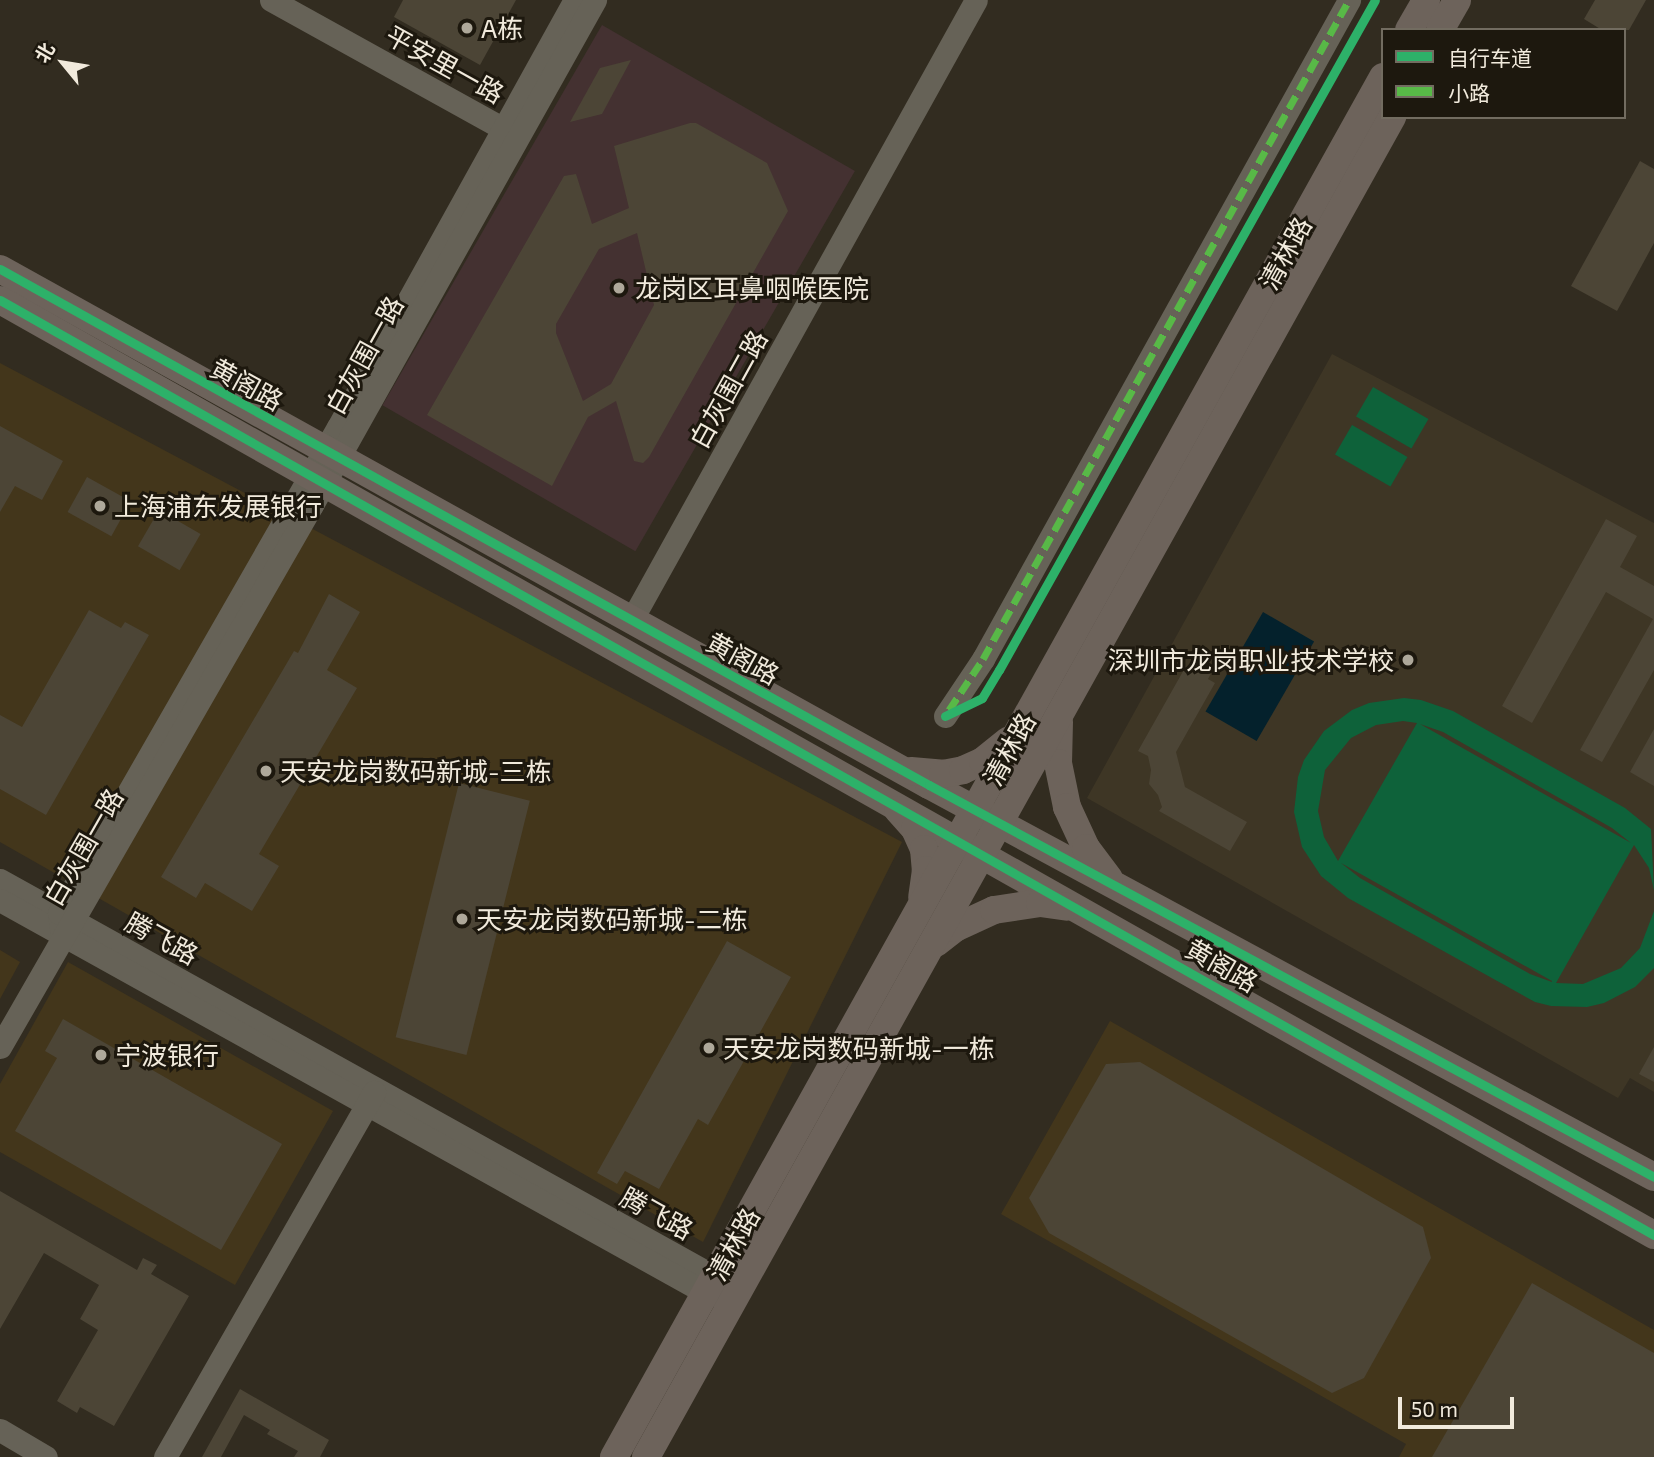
<!DOCTYPE html>
<html>
<head>
<meta charset="utf-8">
<style>
  body { margin:0 }
  #map { position:relative; width:1654px; height:1457px; overflow:hidden; background:#322c20; font-family:"Exo 2","Noto Sans SC",sans-serif }
  div>[style] { position:absolute }
  [style*='--x'] { left:calc(var(--x)*1px); top:calc(var(--y)*1px); width:calc(var(--w)*1px); rotate:calc(var(--a)*1deg) }
  .built>* { inset:0; background:#43361b }
  .education>* { inset:0; background:#3e3625 }
  .medical>* { inset:0; background:#443131; transform-origin:0 0 }
  .green>* { inset:0; background:#0e623a; transform-origin:0 0 }
  .water>* { inset:0; background:#04212c; transform-origin:0 0 }
  .building>* { inset:0; background:#4c4536; transform-origin:0 0 }
  .minor>* { height:23px; margin:-11.5px; padding:0 11.5px; transform-origin:11.5px; border-radius:11.5px; background:#666257 }
  .major>* { height:28px; margin:-14px; padding:0 14px; transform-origin:14px; border-radius:14px; background:#6d635b }
  .quiet>* { height:7px; margin-top:-3.5px; transform-origin:0; background:repeating-linear-gradient(90deg,#58b947 0 14px,transparent 0 21px) }
  .cycleway>* { height:9px; margin:-4.5px; padding:0 4.5px; transform-origin:4.5px; border-radius:4.5px; background:#2db169 }
  .dots>* { width:19px; height:19px; translate:-50% -50%; box-sizing:border-box; border:4px solid #1d180e; border-radius:50% }
  span { translate:-50% -50%; white-space:nowrap; text-align:center; line-height:1.15; -webkit-text-stroke:6px #1d180e; paint-order:stroke }
  .poi-label { font-size:26px; color:#f1eadc }
  .left { translate:0 -50%; text-align:left }
  .right { translate:-100% -50%; text-align:right }
  .street-label { font-size:26px; color:#f1eadc }
  .legend { position:absolute; left:1381px; top:28px; width:245px; height:91px; box-sizing:border-box; background:#1d180e; border:2px solid #726c60; margin:0; padding:9px 12px; list-style:none; font-size:21px; color:#f1eadc }
  .legend li { display:flex; align-items:center; gap:14px; height:35px }
  .legend b { width:35px; border:2px solid #726c60 }
  .north { position:absolute; left:28px; top:28px; width:70px; height:70px; -webkit-text-stroke:5px #1d180e; paint-order:stroke; rotate:300deg; font-size:19px; font-weight:700; line-height:28px; text-align:center; color:#f1eadc }
  .north::after { content:''; display:block; margin:auto; width:24px; height:32px; background:#f1eadc; clip-path:polygon(50% 0,100% 100%,50% 72%,0 100%) }
  .scale { position:absolute; left:1398px; top:1397px; width:116px; height:32px; box-sizing:border-box; border:4px solid #f1eadc; border-top:0; padding-left:9px; font-size:21px; line-height:24px; white-space:nowrap; color:#f1eadc; -webkit-text-stroke:5px #1d180e; paint-order:stroke }
</style>
</head>
<body>
<div id="map">
  <div class="built">
    <i style="clip-path:polygon(0 363px,902px 842px,703px 1242px,0 842px)"></i>
    <i style="clip-path:polygon(0 950px,20px 962px,0 999px)"></i>
    <i style="clip-path:polygon(68px 962px,333px 1111px,235px 1285px,0 1152px,0 1084px)"></i>
    <i style="clip-path:polygon(1110px 1021px,1654px 1330px,1654px 1457px,1399px 1457px,1406px 1444px,1001px 1214px)"></i>
  </div>
  <div class="education">
    <i style="clip-path:polygon(1332px 354px,1654px 523px,1654px 1092px,1630px 1078px,1618px 1098px,1087px 798px)"></i>
  </div>
  <div class="medical">
    <i style="left:602px;top:25px;width:292px;height:439px;rotate:30deg"></i>
  </div>
  <div class="green">
    <i style="left:1373px;top:387px;width:64px;height:34px;rotate:30deg"></i>
    <i style="left:1352px;top:425px;width:64px;height:34px;rotate:30deg"></i>
    <i style="clip-path:polygon(evenodd,1404px 698px,1421px 700px,1453px 711px,1625px 808px,1651px 829px,1654px 890px,1649px 868px,1634px 845px,1556px 983px,1583px 984px,1621px 968px,1640px 948px,1654px 911px,1654px 968px,1635px 987px,1604px 1003px,1587px 1007px,1551px 1006px,1535px 1002px,1348px 898px,1321px 876px,1302px 847px,1294px 812px,1298px 777px,1304px 760px,1324px 731px,1352px 710px,1369px 703px,1404px 698px,1403px 721px,1417px 723px,1338px 861px,1324px 837px,1318px 811px,1325px 770px,1351px 738px,1376px 725px,1403px 721px,1404px 698px,1420px 724px,1443px 732px,1612px 828px,1631px 843px,1420px 724px,1404px 698px,1341px 863px,1552px 981px,1552px 982px,1530px 974px,1360px 878px,1341px 863px)"></i>
  </div>
  <div class="water">
    <i style="left:1263px;top:612px;width:59px;height:115px;rotate:30deg"></i>
  </div>
  <div class="building">
    <i style="clip-path:polygon(403px 0,516px 0,480px 65px,394px 17px)"></i>
    <i style="clip-path:polygon(1595px 0,1646px 0,1629px 30px,1602px 30px,1584px 19px)"></i>
    <i style="clip-path:polygon(631px 60px,602px 114px,570px 122px,600px 68px)"></i>
    <i style="clip-path:polygon(evenodd,690px 123px,696px 123px,767px 163px,788px 211px,649px 457px,643px 463px,634px 461px,616px 401px,588px 417px,552px 486px,427px 415px,564px 176px,576px 174px,592px 224px,629px 208px,614px 146px,690px 123px,637px 233px,654px 305px,611px 384px,583px 401px,556px 333px,556px 324px,599px 249px,637px 233px)"></i>
    <i style="clip-path:polygon(1640px 161px,1654px 169px,1654px 243px,1617px 311px,1571px 286px)"></i>
    <i style="clip-path:polygon(0 426px,63px 461px,42px 500px,15px 486px,0 512px)"></i>
    <i style="left:87px;top:477px;width:50px;height:40px;rotate:29deg"></i>
    <i style="left:159px;top:510px;width:48px;height:42px;rotate:30deg"></i>
    <i style="clip-path:polygon(1606px 519px,1637px 536px,1620px 567px,1654px 586px,1654px 670px,1602px 762px,1580px 750px,1653px 619px,1606px 592px,1532px 723px,1502px 706px)"></i>
    <i style="clip-path:polygon(329px 594px,360px 612px,327px 670px,357px 688px,259px 854px,279px 866px,252px 911px,205px 883px,196px 898px,161px 877px,294px 651px,298px 653px)"></i>
    <i style="clip-path:polygon(89px 610px,121px 628px,125px 622px,149px 635px,46px 815px,0 789px,0 715px,22px 727px)"></i>
    <i style="clip-path:polygon(1199px 660px,1214px 668px,1208px 679px,1215px 683px,1176px 752px,1185px 787px,1247px 822px,1230px 851px,1159px 811px,1162px 807px,1158px 795px,1149px 784px,1151px 770px,1148px 756px,1138px 751px,1186px 666px,1193px 670px)"></i>
    <i style="clip-path:polygon(1654px 729px,1654px 786px,1630px 772px)"></i>
    <i style="left:459px;top:783px;width:73px;height:262px;rotate:14deg"></i>
    <i style="clip-path:polygon(727px 941px,791px 977px,708px 1125px,698px 1119px,659px 1189px,625px 1171px,617px 1184px,597px 1173px)"></i>
    <i style="clip-path:polygon(63px 1019px,282px 1144px,221px 1250px,15px 1131px,57px 1058px,45px 1051px)"></i>
    <i style="clip-path:polygon(1654px 1047px,1654px 1082px,1639px 1074px)"></i>
    <i style="clip-path:polygon(1140px 1062px,1423px 1227px,1431px 1258px,1364px 1378px,1332px 1393px,1049px 1233px,1029px 1198px,1106px 1064px)"></i>
    <i style="clip-path:polygon(0 1191px,137px 1270px,143px 1258px,157px 1265px,151px 1274px,189px 1296px,114px 1426px,80px 1407px,77px 1413px,57px 1401px,98px 1330px,80px 1319px,99px 1285px,44px 1253px,0 1329px)"></i>
    <i style="clip-path:polygon(1532px 1283px,1654px 1353px,1654px 1457px,1432px 1457px)"></i>
    <i style="clip-path:polygon(240px 1389px,329px 1440px,320px 1457px,294px 1457px,298px 1451px,267px 1434px,270px 1430px,244px 1415px,221px 1457px,202px 1457px)"></i>
  </div>
  <div class="minor">
    <i style="--x:271;--y:0;--w:279;--a:29"></i>
    <i style="--x:631;--y:621;--w:710;--a:-60.95"></i>
    <i style="--x:945;--y:716;--w:69;--a:-56.3"></i>
    <i style="--x:983;--y:659;--w:754;--a:-60.95"></i>
    <i style="--x:0;--y:880;--w:818;--a:29.04"></i>
    <i style="--x:715;--y:1277;--w:15;--a:48"></i>
    <i style="--x:0;--y:900;--w:808;--a:29.1"></i>
    <i style="--x:706;--y:1293;--w:15;--a:11"></i>
    <i style="--x:62;--y:935;--w:22;--a:-98"></i>
    <i style="--x:59;--y:913;--w:560;--a:-60.14"></i>
    <i style="--x:338;--y:427;--w:488;--a:-61"></i>
    <i style="--x:0;--y:1047;--w:625;--a:-60.07"></i>
    <i style="--x:312;--y:505;--w:579;--a:-60.73"></i>
    <i style="--x:0;--y:1430;--w:53;--a:30.4"></i>
    <i style="--x:165;--y:1457;--w:421;--a:-60.2"></i>
  </div>
  <div class="major">
    <i style="--x:1409;--y:30;--w:34;--a:-60"></i>
    <i style="--x:1440;--y:30;--w:34;--a:-60"></i>
    <i style="--x:0;--y:269;--w:1063;--a:29.05"></i>
    <i style="--x:929;--y:785;--w:824;--a:28.4"></i>
    <i style="--x:0;--y:300;--w:1900;--a:29.48"></i>
    <i style="--x:1059;--y:722;--w:41;--a:91.4"></i>
    <i style="--x:1058;--y:763;--w:45;--a:78.4"></i>
    <i style="--x:1067;--y:807;--w:45;--a:65.1"></i>
    <i style="--x:1086;--y:848;--w:38;--a:53"></i>
    <i style="--x:911;--y:771;--w:32;--a:5"></i>
    <i style="--x:943;--y:774;--w:20;--a:-11"></i>
    <i style="--x:963;--y:770;--w:22;--a:-24"></i>
    <i style="--x:983;--y:761;--w:32;--a:-39"></i>
    <i style="--x:898;--y:810;--w:25;--a:48"></i>
    <i style="--x:915;--y:829;--w:22;--a:66"></i>
    <i style="--x:924;--y:849;--w:21;--a:85"></i>
    <i style="--x:926;--y:870;--w:27;--a:98"></i>
    <i style="--x:936;--y:943;--w:24;--a:-38"></i>
    <i style="--x:955;--y:928;--w:43;--a:-24.8"></i>
    <i style="--x:994;--y:910;--w:47;--a:-8.7"></i>
    <i style="--x:1040;--y:903;--w:27;--a:8"></i>
    <i style="--x:614;--y:1457;--w:1580;--a:-60.87"></i>
    <i style="--x:646;--y:1457;--w:1534;--a:-60.89"></i>
  </div>
  <div class="quiet">
    <i style="--x:949;--y:710;--w:61;--a:-56.3"></i>
    <i style="--x:983;--y:659;--w:754;--a:-60.95"></i>
  </div>
  <div class="cycleway">
    <i style="--x:0;--y:269;--w:1063;--a:29.05"></i>
    <i style="--x:929;--y:785;--w:824;--a:28.4"></i>
    <i style="--x:0;--y:300;--w:1900;--a:29.48"></i>
    <i style="--x:945;--y:716;--w:41;--a:-25.9"></i>
    <i style="--x:982;--y:698;--w:33;--a:-59"></i>
    <i style="--x:999;--y:670;--w:768;--a:-60.7"></i>
  </div>
  <div class="dots">
    <i style="left:467px;top:28px;background:#aea89a"></i>
    <i style="left:619px;top:288px;background:#aea89a"></i>
    <i style="left:100px;top:506px;background:#aea89a"></i>
    <i style="left:1408px;top:660px;background:#aea89a"></i>
    <i style="left:266px;top:771px;background:#aea89a"></i>
    <i style="left:462px;top:919px;background:#aea89a"></i>
    <i style="left:709px;top:1048px;background:#aea89a"></i>
    <i style="left:101px;top:1055px;background:#aea89a"></i>
  </div>
  <div class="poi-label">
    <span class="left" style="left:481px;top:28px">A栋</span>
    <span class="left" style="left:635px;top:288px">龙岗区耳鼻咽喉医院</span>
    <span class="left" style="left:114px;top:506px">上海浦东发展银行</span>
    <span class="right" style="left:1394px;top:660px">深圳市龙岗职业技术学校</span>
    <span class="left" style="left:280px;top:771px">天安龙岗数码新城-三栋</span>
    <span class="left" style="left:476px;top:919px">天安龙岗数码新城-二栋</span>
    <span class="left" style="left:723px;top:1048px">天安龙岗数码新城-一栋</span>
    <span class="left" style="left:115px;top:1055px">宁波银行</span>
  </div>
  <div class="street-label">
    <span style="left:445px;top:64px;rotate:29deg">平安里一路</span>
    <span style="left:1285px;top:253px;rotate:-61deg">清林路</span>
    <span style="left:364px;top:355px;rotate:-61deg">白灰围一路</span>
    <span style="left:247px;top:384px;rotate:29deg">黄阁路</span>
    <span style="left:728px;top:389px;rotate:-61deg">白灰围二路</span>
    <span style="left:743px;top:658px;rotate:29deg">黄阁路</span>
    <span style="left:1009px;top:749px;rotate:-61deg">清林路</span>
    <span style="left:83px;top:847px;rotate:-60deg">白灰围一路</span>
    <span style="left:162px;top:938px;rotate:29deg">腾飞路</span>
    <span style="left:1222px;top:965px;rotate:30deg">黄阁路</span>
    <span style="left:657px;top:1213px;rotate:29deg">腾飞路</span>
    <span style="left:733px;top:1244px;rotate:-61deg">清林路</span>
  </div>
  <ul class="legend">
  <li><b style="height:9px;background:#2db169"></b>自行车道</li>
  <li><b style="height:9px;background:#58b947"></b>小路</li>
  </ul>
  <div class="north">北</div>
  <div class="scale">50 m</div>
</div>
</body>
</html>
